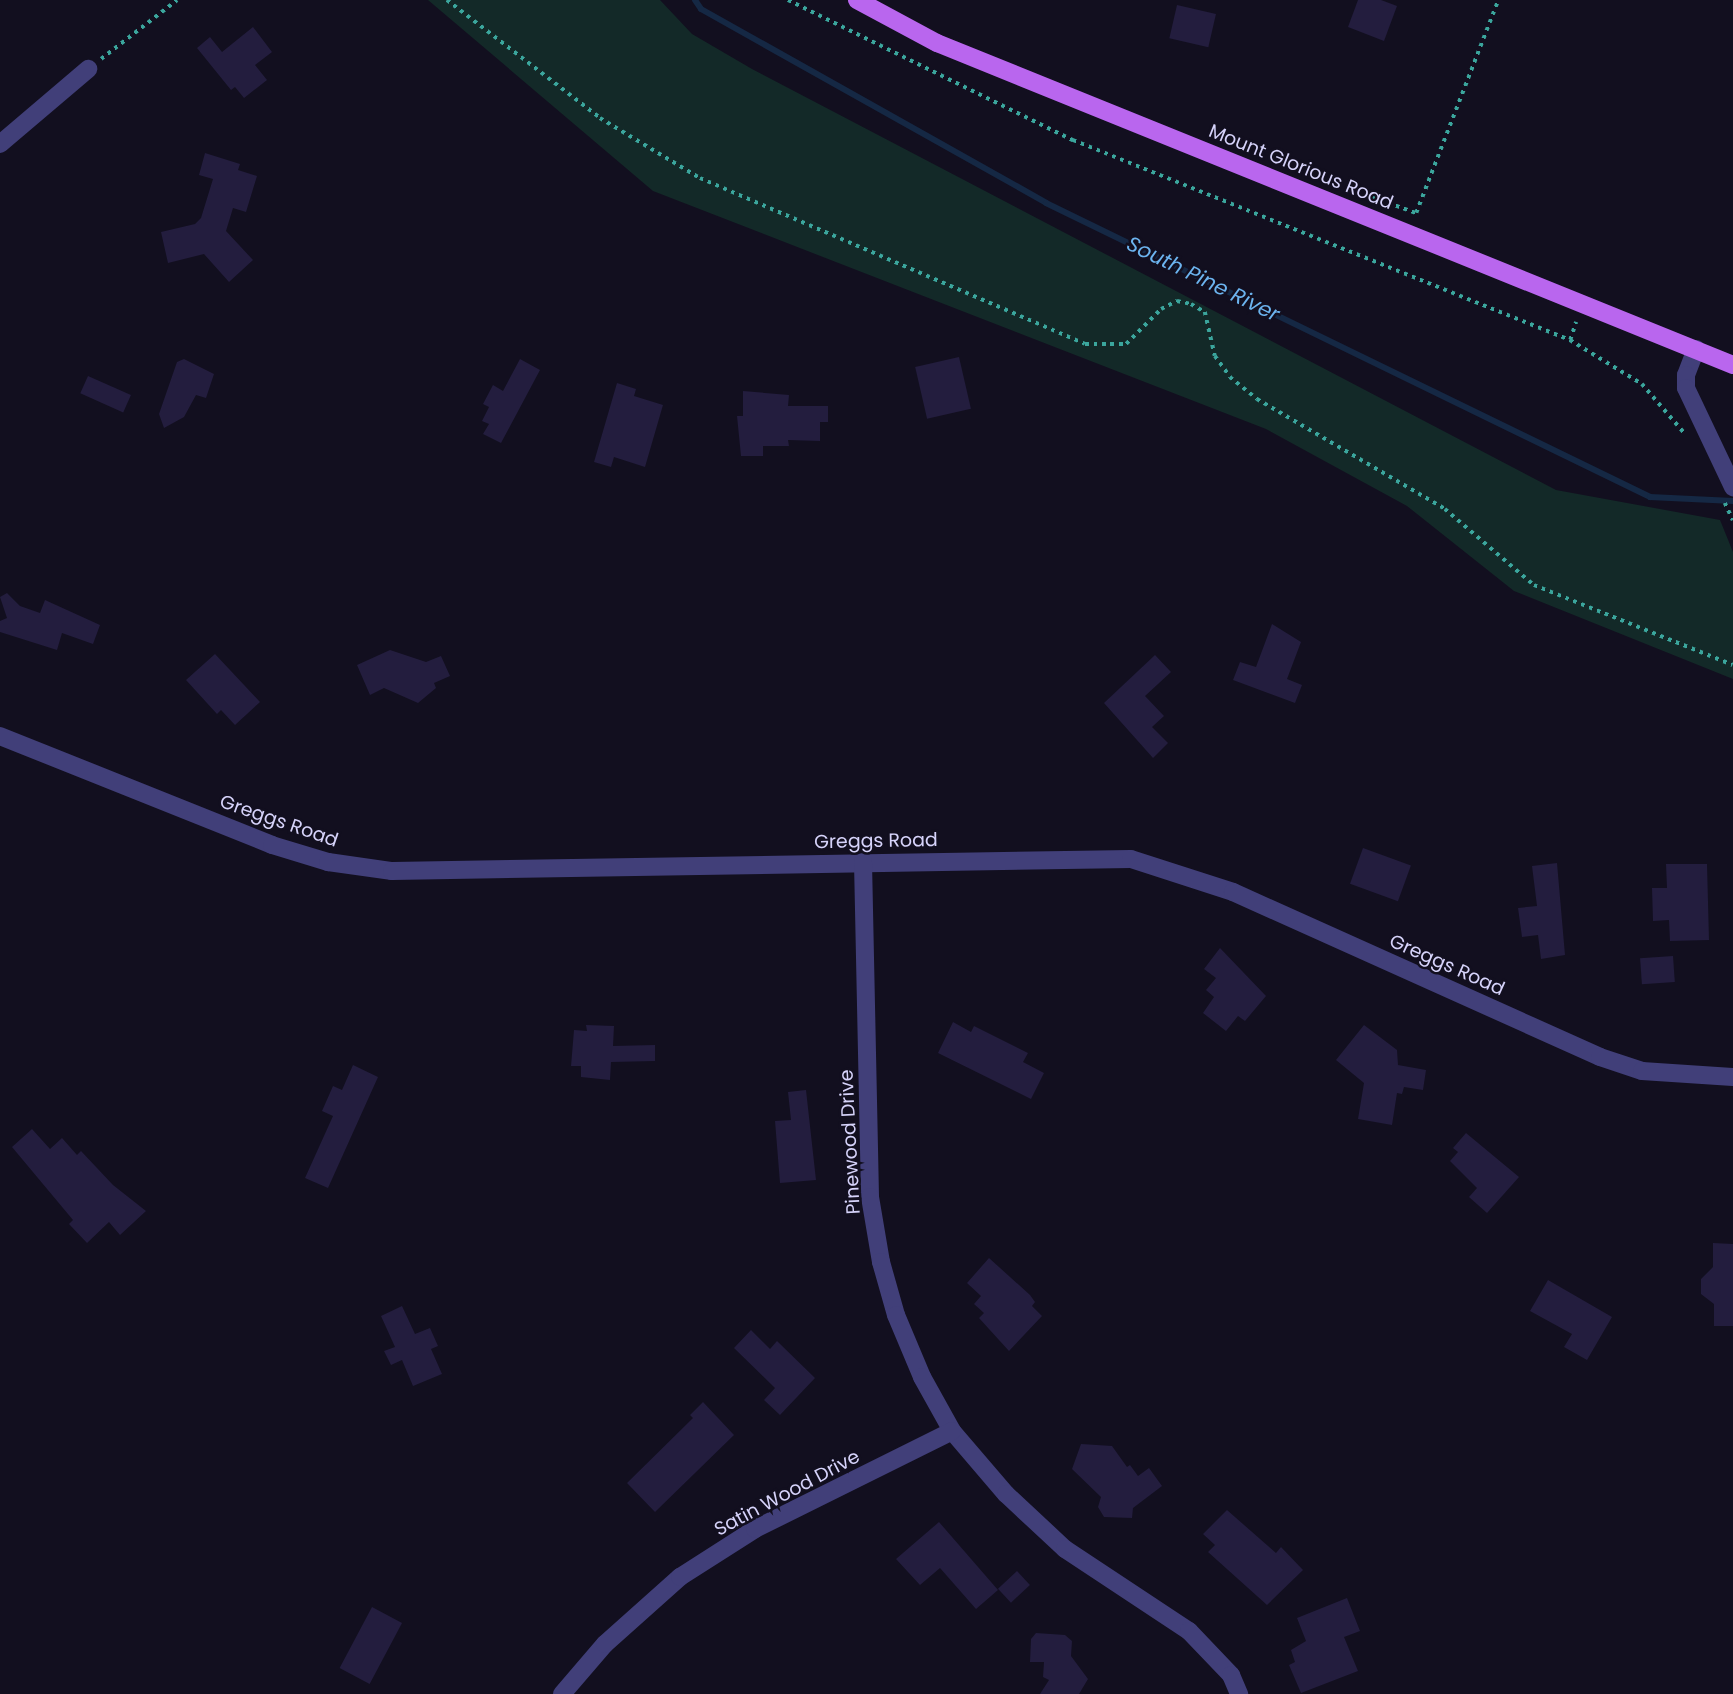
<!DOCTYPE html>
<html>
<head>
<meta charset="utf-8">
<style>
  body { margin:0 }
  #map { position:relative; width:1733px; height:1694px; overflow:hidden; background:#120f1f; font-family:Poppins,sans-serif }
  div>[style] { position:absolute }
  [style*='--x'] { left:calc(var(--x)*1px); top:calc(var(--y)*1px); width:calc(var(--w)*1px); rotate:calc(var(--a)*1deg) }
  .green>* { inset:0; background:#132928 }
  .stream>* { height:6px; margin:-3px; padding:0 3px; transform-origin:3px; border-radius:3px; background:#152844 }
  .building>* { inset:0; background:#231d3e; transform-origin:0 0 }
  .path>* { height:3.5px; margin-top:-1.75px; transform-origin:0; background:repeating-linear-gradient(90deg,#3ba69d 0 3.5px,transparent 0 8.5px) }
  .minor>* { height:18px; margin:-9px; padding:0 9px; transform-origin:9px; border-radius:9px; background:#413f79 }
  .major>* { height:18px; margin:-9px; padding:0 9px; transform-origin:9px; border-radius:9px; background:#b966ee }
  span { translate:-50% -50%; white-space:nowrap; text-align:center; line-height:1.15; -webkit-text-stroke:5px #120f1f; paint-order:stroke }
  .street-label { font-size:19px; color:#d6d3fa }
  .water-label { font-size:21px; color:#6cb4ef; font-style:italic }
</style>
</head>
<body>
<div id="map">
  <div class="green">
    <i style="clip-path:polygon(428px 0,660px 0,692px 34px,752px 69px,1556px 490px,1720px 520px,1733px 552px,1733px 679px,1514px 591px,1407px 506px,1266px 429px,653px 191px)"></i>
  </div>
  <div class="stream">
    <i style="--x:695;--y:0;--w:11;--a:56"></i>
    <i style="--x:701;--y:9;--w:396;--a:29.3"></i>
    <i style="--x:1046;--y:203;--w:672;--a:25.95"></i>
    <i style="--x:1650;--y:497;--w:83;--a:2.8"></i>
  </div>
  <div class="building">
    <i style="clip-path:polygon(1358px 0,1381px 0,1397px 6px,1384px 41px,1348px 27px)"></i>
    <i style="left:1177px;top:5px;width:40px;height:34px;rotate:13deg"></i>
    <i style="clip-path:polygon(253px 27px,272px 52px,255px 65px,267px 80px,244px 98px,235px 87px,231px 90px,197px 48px,210px 37px,222px 52px)"></i>
    <i style="clip-path:polygon(205px 153px,240px 164px,238px 170px,257px 176px,246px 212px,233px 208px,226px 231px,253px 260px,229px 282px,204px 254px,168px 263px,161px 232px,195px 224px,201px 218px,213px 179px,199px 175px)"></i>
    <i style="left:959px;top:357px;width:53px;height:45px;rotate:77deg"></i>
    <i style="clip-path:polygon(184px 359px,214px 374px,206px 398px,196px 395px,184px 417px,164px 428px,159px 414px,177px 362px)"></i>
    <i style="clip-path:polygon(520px 359px,540px 370px,501px 443px,483px 434px,489px 424px,482px 421px,489px 407px,483px 404px,493px 385px,503px 391px)"></i>
    <i style="left:88px;top:376px;width:47px;height:19px;rotate:24deg"></i>
    <i style="clip-path:polygon(617px 383px,636px 389px,634px 396px,663px 405px,645px 467px,614px 457px,611px 467px,594px 462px)"></i>
    <i style="clip-path:polygon(743px 391px,789px 395px,788px 406px,828px 406px,828px 422px,820px 422px,820px 441px,788px 440px,789px 446px,763px 446px,763px 456px,741px 456px,737px 416px,743px 416px)"></i>
    <i style="clip-path:polygon(7px 593px,20px 606px,40px 613px,45px 600px,100px 625px,93px 644px,62px 633px,57px 650px,0 632px,0 621px,7px 618px,0 597px)"></i>
    <i style="clip-path:polygon(1272px 624px,1301px 642px,1287px 679px,1302px 685px,1295px 703px,1233px 680px,1240px 662px,1256px 667px)"></i>
    <i style="clip-path:polygon(390px 650px,426px 662px,441px 656px,450px 676px,434px 683px,436px 688px,418px 703px,384px 688px,370px 695px,357px 665px)"></i>
    <i style="clip-path:polygon(215px 654px,260px 702px,235px 725px,221px 710px,217px 714px,186px 680px)"></i>
    <i style="clip-path:polygon(1155px 655px,1171px 672px,1145px 696px,1164px 716px,1152px 727px,1168px 743px,1153px 758px,1104px 703px)"></i>
    <i style="left:1363px;top:848px;width:51px;height:38px;rotate:20deg"></i>
    <i style="clip-path:polygon(1557px 863px,1565px 955px,1541px 959px,1538px 935px,1522px 937px,1518px 908px,1537px 906px,1532px 866px)"></i>
    <i style="clip-path:polygon(1666px 864px,1707px 864px,1709px 940px,1670px 941px,1669px 920px,1653px 921px,1652px 888px,1667px 888px)"></i>
    <i style="clip-path:polygon(1220px 948px,1266px 996px,1245px 1021px,1238px 1016px,1226px 1031px,1203px 1013px,1214px 997px,1206px 990px,1216px 978px,1204px 969px)"></i>
    <i style="left:1673px;top:956px;width:26px;height:33px;rotate:86deg"></i>
    <i style="clip-path:polygon(953px 1022px,971px 1032px,974px 1026px,1028px 1053px,1023px 1062px,1044px 1073px,1031px 1099px,938px 1053px)"></i>
    <i style="clip-path:polygon(586px 1025px,614px 1026px,613px 1046px,655px 1045px,655px 1061px,611px 1062px,610px 1080px,581px 1077px,581px 1066px,571px 1066px,574px 1030px,587px 1031px)"></i>
    <i style="clip-path:polygon(1364px 1025px,1397px 1050px,1398px 1065px,1426px 1070px,1423px 1090px,1404px 1087px,1402px 1094px,1397px 1093px,1392px 1125px,1358px 1119px,1364px 1083px,1336px 1060px)"></i>
    <i style="clip-path:polygon(353px 1065px,378px 1077px,328px 1188px,305px 1178px,333px 1116px,322px 1111px,333px 1086px,342px 1090px)"></i>
    <i style="clip-path:polygon(806px 1090px,816px 1180px,780px 1183px,775px 1121px,791px 1120px,788px 1092px)"></i>
    <i style="clip-path:polygon(32px 1129px,50px 1149px,62px 1138px,77px 1155px,81px 1151px,113px 1185px,146px 1211px,120px 1235px,109px 1222px,87px 1243px,69px 1224px,73px 1220px,12px 1147px)"></i>
    <i style="clip-path:polygon(1466px 1133px,1519px 1177px,1487px 1213px,1469px 1197px,1477px 1188px,1450px 1161px,1458px 1152px,1453px 1148px)"></i>
    <i style="clip-path:polygon(1713px 1243px,1733px 1244px,1733px 1326px,1714px 1326px,1714px 1304px,1701px 1294px,1701px 1279px,1713px 1267px)"></i>
    <i style="clip-path:polygon(989px 1258px,1030px 1295px,1035px 1302px,1032px 1306px,1042px 1316px,1009px 1351px,979px 1318px,984px 1313px,974px 1304px,981px 1296px,967px 1283px)"></i>
    <i style="clip-path:polygon(1548px 1280px,1612px 1317px,1587px 1360px,1564px 1347px,1572px 1334px,1530px 1311px)"></i>
    <i style="clip-path:polygon(402px 1306px,415px 1334px,430px 1328px,438px 1346px,431px 1349px,442px 1374px,413px 1386px,402px 1360px,391px 1365px,384px 1351px,395px 1347px,381px 1316px)"></i>
    <i style="clip-path:polygon(751px 1330px,770px 1349px,777px 1341px,815px 1378px,780px 1415px,764px 1400px,775px 1388px,734px 1348px)"></i>
    <i style="clip-path:polygon(703px 1402px,734px 1435px,655px 1512px,627px 1483px,693px 1418px,690px 1415px)"></i>
    <i style="clip-path:polygon(1081px 1444px,1112px 1446px,1127px 1467px,1130px 1465px,1138px 1476px,1149px 1468px,1162px 1486px,1133px 1508px,1132px 1518px,1104px 1517px,1098px 1507px,1101px 1497px,1072px 1469px)"></i>
    <i style="clip-path:polygon(1227px 1510px,1276px 1553px,1281px 1547px,1303px 1570px,1267px 1605px,1208px 1552px,1215px 1545px,1203px 1534px)"></i>
    <i style="clip-path:polygon(939px 1522px,998px 1590px,976px 1609px,940px 1568px,920px 1585px,896px 1559px)"></i>
    <i style="left:1017px;top:1571px;width:19px;height:26px;rotate:47deg"></i>
    <i style="clip-path:polygon(1347px 1598px,1360px 1631px,1344px 1637px,1358px 1671px,1301px 1693px,1289px 1665px,1295px 1662px,1291px 1650px,1306px 1641px,1297px 1618px)"></i>
    <i style="left:372px;top:1607px;width:34px;height:69px;rotate:28deg"></i>
    <i style="clip-path:polygon(1036px 1633px,1065px 1635px,1072px 1641px,1071px 1656px,1088px 1679px,1079px 1694px,1040px 1694px,1049px 1680px,1043px 1677px,1044px 1662px,1030px 1662px,1031px 1639px)"></i>
  </div>
  <div class="path">
    <i style="--x:447;--y:0;--w:193;--a:37.6"></i>
    <i style="--x:600;--y:118;--w:117;--a:31"></i>
    <i style="--x:700;--y:178;--w:419;--a:23.3"></i>
    <i style="--x:1085;--y:344;--w:41;--a:0"></i>
    <i style="--x:1126;--y:344;--w:49;--a:-45"></i>
    <i style="--x:1161;--y:309;--w:18;--a:-27"></i>
    <i style="--x:1177;--y:301;--w:14;--a:12"></i>
    <i style="--x:1191;--y:304;--w:16;--a:30"></i>
    <i style="--x:1205;--y:312;--w:45;--a:77.2"></i>
    <i style="--x:1215;--y:356;--w:26;--a:54"></i>
    <i style="--x:1230;--y:377;--w:35;--a:39"></i>
    <i style="--x:1257;--y:399;--w:218;--a:30.3"></i>
    <i style="--x:1445;--y:509;--w:117;--a:40.5"></i>
    <i style="--x:1534;--y:585;--w:214;--a:21.9"></i>
    <i style="--x:788;--y:0;--w:318;--a:26.2"></i>
    <i style="--x:1073;--y:140;--w:536;--a:21.92"></i>
    <i style="--x:1570;--y:340;--w:19;--a:-72"></i>
    <i style="--x:101;--y:59;--w:96;--a:-37.8"></i>
    <i style="--x:1364;--y:194;--w:55;--a:20.1"></i>
    <i style="--x:1416;--y:213;--w:228;--a:-68.9"></i>
    <i style="--x:1570;--y:340;--w:84;--a:31.4"></i>
    <i style="--x:1642;--y:384;--w:67;--a:49.2"></i>
    <i style="--x:1725;--y:503;--w:19;--a:65"></i>
  </div>
  <div class="minor">
    <i style="--x:0;--y:144;--w:116;--a:-40.4"></i>
    <i style="--x:1696;--y:349;--w:28;--a:111"></i>
    <i style="--x:1686;--y:375;--w:13;--a:90"></i>
    <i style="--x:1686;--y:388;--w:110;--a:64.6"></i>
    <i style="--x:0;--y:736;--w:293;--a:21.8"></i>
    <i style="--x:272;--y:845;--w:59;--a:16.9"></i>
    <i style="--x:328;--y:862;--w:65;--a:8"></i>
    <i style="--x:392;--y:871;--w:739;--a:-0.93"></i>
    <i style="--x:1131;--y:859;--w:107;--a:17.9"></i>
    <i style="--x:1233;--y:892;--w:402;--a:24.2"></i>
    <i style="--x:1600;--y:1057;--w:44;--a:18.4"></i>
    <i style="--x:1642;--y:1071;--w:91;--a:3.8"></i>
    <i style="--x:863;--y:862;--w:335;--a:88.8"></i>
    <i style="--x:870;--y:1197;--w:66;--a:80.4"></i>
    <i style="--x:881;--y:1262;--w:55;--a:74.2"></i>
    <i style="--x:896;--y:1315;--w:67;--a:67.2"></i>
    <i style="--x:922;--y:1377;--w:62;--a:60.9"></i>
    <i style="--x:952;--y:1431;--w:83;--a:49.4"></i>
    <i style="--x:1006;--y:1494;--w:81;--a:43"></i>
    <i style="--x:1065;--y:1549;--w:149;--a:33.5"></i>
    <i style="--x:1189;--y:1631;--w:61;--a:46.3"></i>
    <i style="--x:1231;--y:1675;--w:21;--a:67"></i>
    <i style="--x:562;--y:1694;--w:66;--a:-49.3"></i>
    <i style="--x:605;--y:1644;--w:101;--a:-41.8"></i>
    <i style="--x:680;--y:1577;--w:89;--a:-32.6"></i>
    <i style="--x:755;--y:1529;--w:220;--a:-26.4"></i>
  </div>
  <div class="major">
    <i style="--x:857;--y:0;--w:91;--a:28.3"></i>
    <i style="--x:937;--y:43;--w:859;--a:22.02"></i>
  </div>
  <div class="street-label">
    <span style="left:1301px;top:167px;rotate:22deg">Mount Glorious Road</span>
    <span style="left:279px;top:821px;rotate:19deg">Greggs Road</span>
    <span style="left:876px;top:841px;rotate:-1deg">Greggs Road</span>
    <span style="left:1447px;top:965px;rotate:24deg">Greggs Road</span>
    <span style="left:850px;top:1142px;rotate:-93deg">Pinewood Drive</span>
    <span style="left:787px;top:1493px;rotate:-28deg">Satin Wood Drive</span>
  </div>
  <div class="water-label">
    <span style="left:1203px;top:279px;rotate:26deg">South Pine River</span>
  </div>
</div>
</body>
</html>
